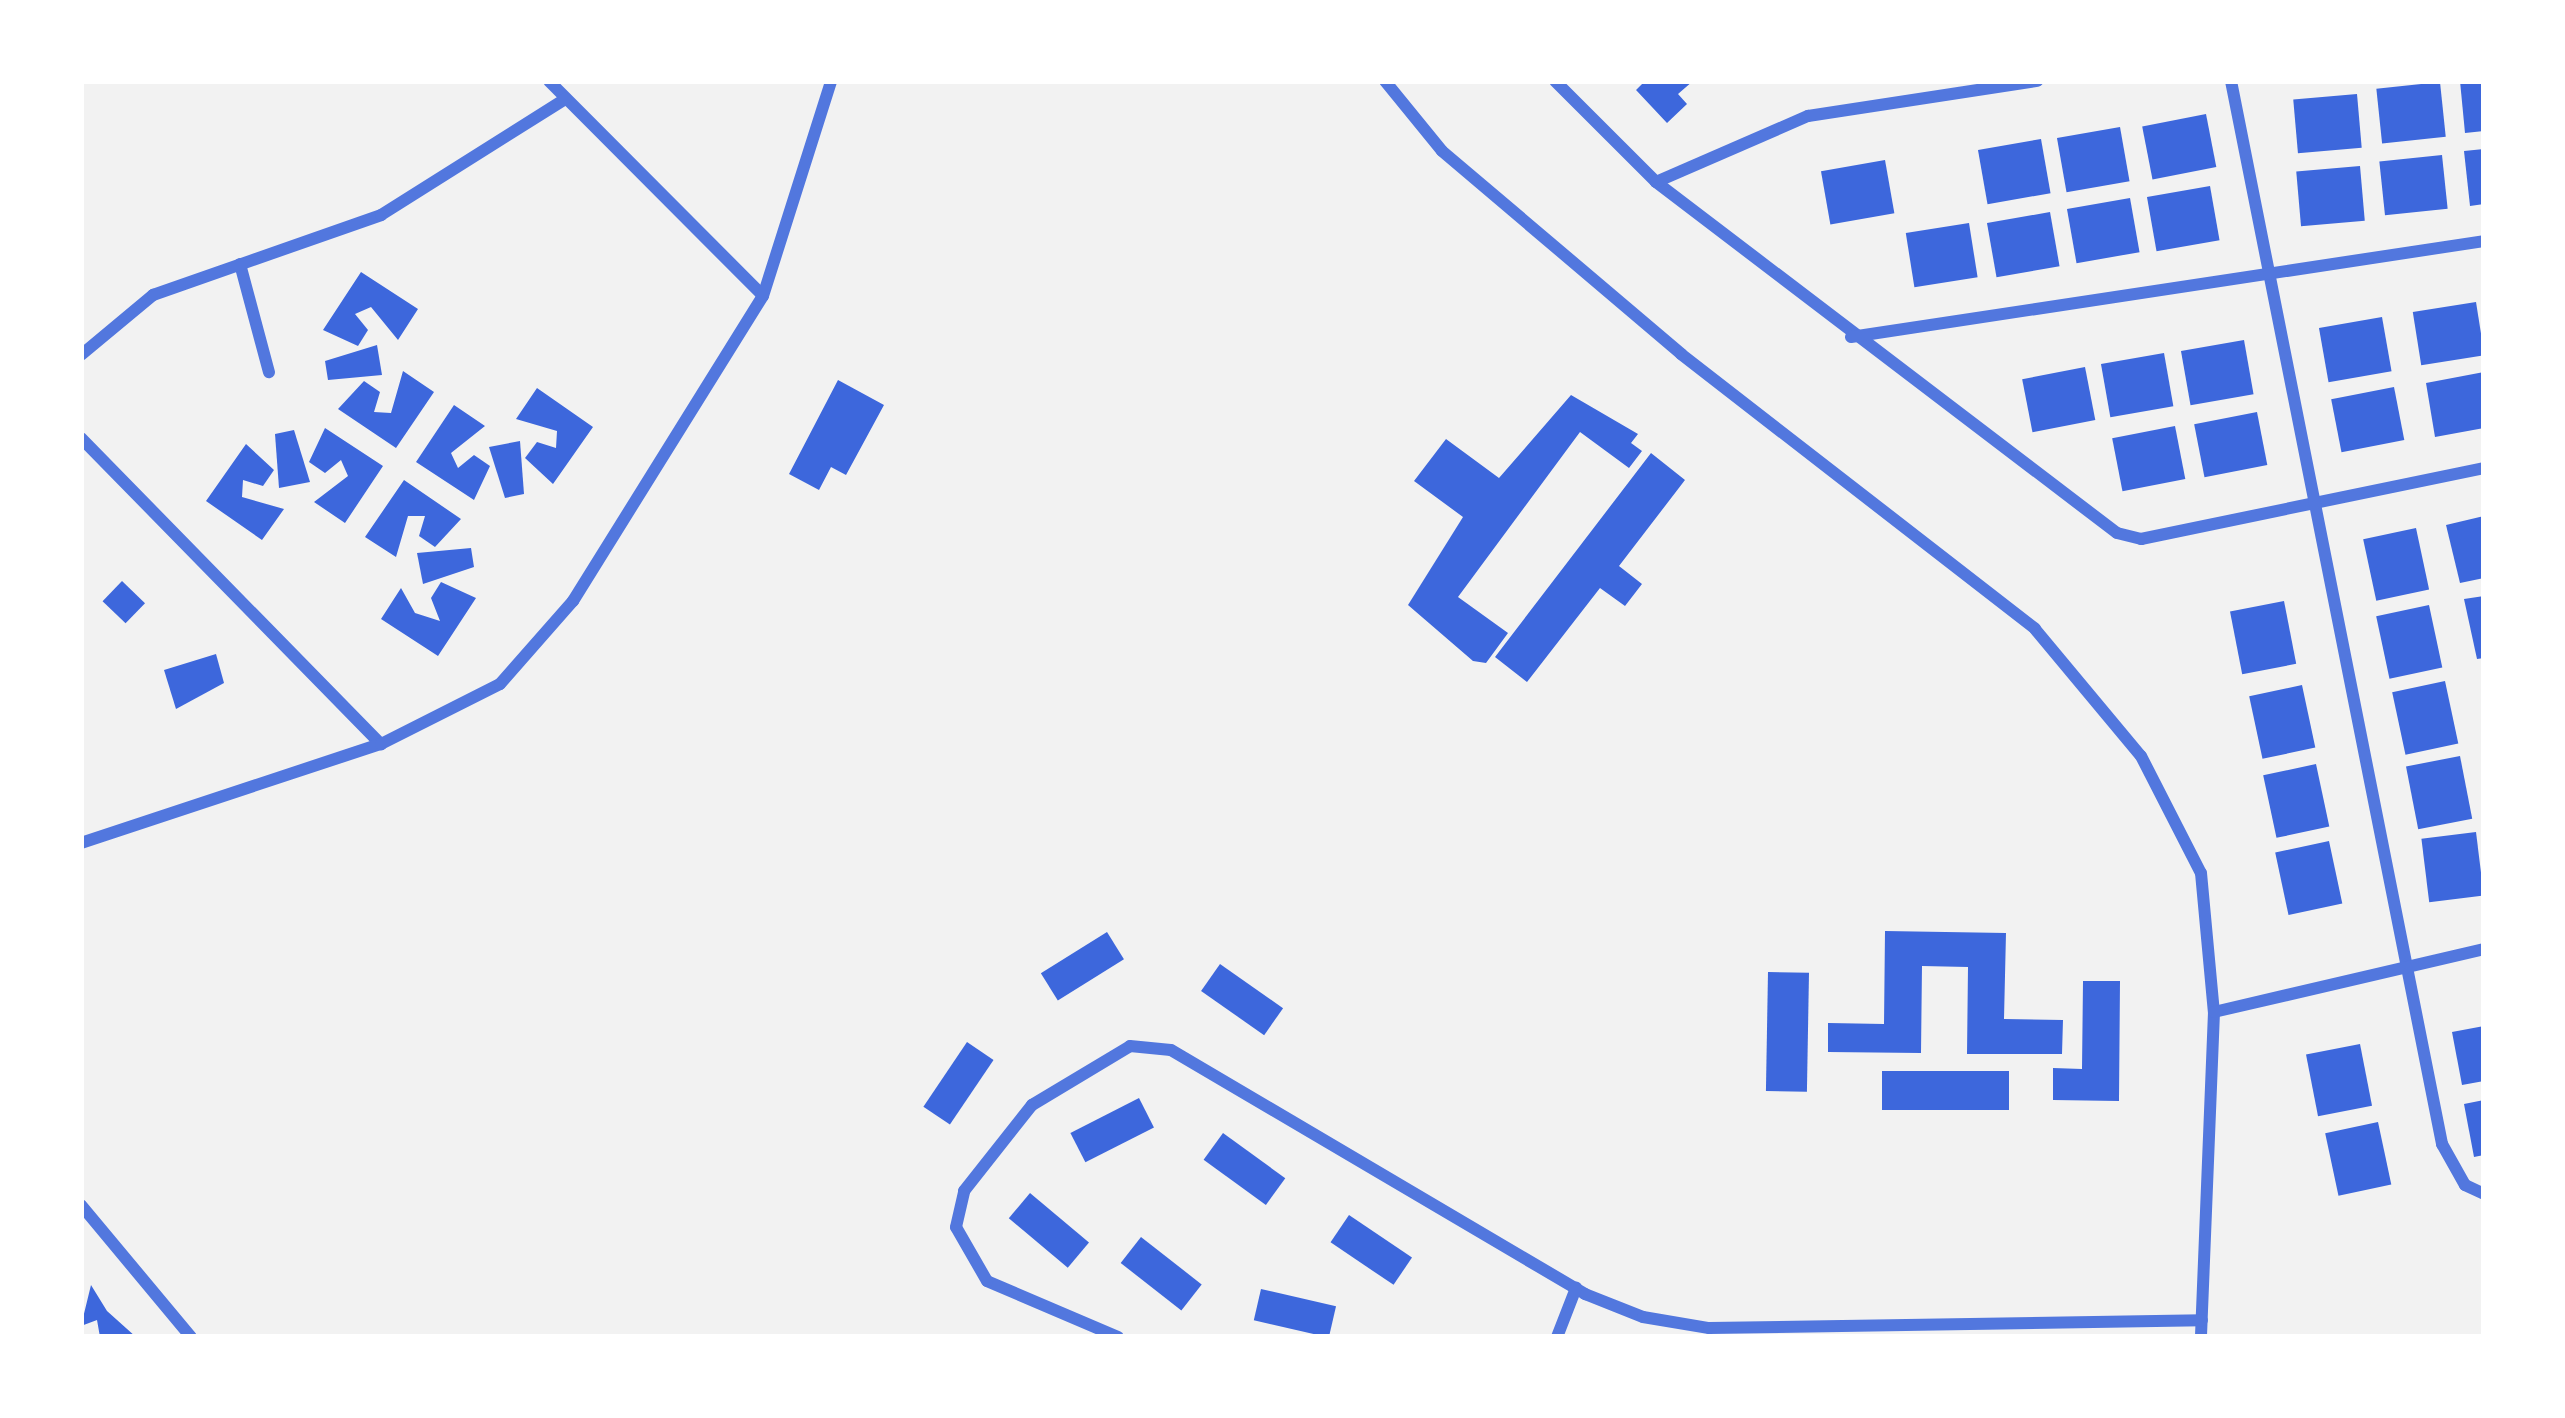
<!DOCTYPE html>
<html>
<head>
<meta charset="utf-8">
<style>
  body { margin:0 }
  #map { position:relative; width:2565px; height:1418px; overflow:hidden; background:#f2f2f2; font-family:"Crimson Pro",serif }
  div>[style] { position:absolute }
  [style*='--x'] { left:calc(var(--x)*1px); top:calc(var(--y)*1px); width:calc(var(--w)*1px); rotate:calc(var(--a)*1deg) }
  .building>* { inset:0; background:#3d67dc; transform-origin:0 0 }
  .minor>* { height:12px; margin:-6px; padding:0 6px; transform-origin:6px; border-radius:6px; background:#5277de }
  span { translate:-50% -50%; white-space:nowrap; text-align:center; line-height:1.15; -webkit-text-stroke:9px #fff; paint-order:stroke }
  .frame { position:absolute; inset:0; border:84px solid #fff; pointer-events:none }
</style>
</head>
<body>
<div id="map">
  <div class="building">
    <i style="clip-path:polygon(1645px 81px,1693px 81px,1678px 94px,1687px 104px,1667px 123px,1636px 90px)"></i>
    <i style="clip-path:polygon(2460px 81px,2484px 81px,2484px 131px,2465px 133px)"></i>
    <i style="left:2440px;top:82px;width:55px;height:64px;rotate:84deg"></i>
    <i style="left:2357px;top:94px;width:54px;height:64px;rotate:85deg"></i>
    <i style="left:2206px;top:114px;width:54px;height:65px;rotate:79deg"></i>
    <i style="left:2120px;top:127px;width:55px;height:64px;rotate:80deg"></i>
    <i style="left:2041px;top:139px;width:55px;height:64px;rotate:80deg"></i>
    <i style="clip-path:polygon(2484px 149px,2484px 204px,2470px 206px,2464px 151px)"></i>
    <i style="left:2442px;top:155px;width:54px;height:63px;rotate:84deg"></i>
    <i style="left:1885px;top:160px;width:54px;height:65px;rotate:80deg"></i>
    <i style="left:2360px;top:166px;width:55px;height:64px;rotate:85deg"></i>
    <i style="left:2210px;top:186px;width:55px;height:64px;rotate:80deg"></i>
    <i style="left:2130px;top:198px;width:55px;height:64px;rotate:80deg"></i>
    <i style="left:2050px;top:212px;width:55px;height:64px;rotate:80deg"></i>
    <i style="left:1969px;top:223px;width:55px;height:64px;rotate:81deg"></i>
    <i style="clip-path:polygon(361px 272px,418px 309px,398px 340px,371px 307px,355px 314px,368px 330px,358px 346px,323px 330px)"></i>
    <i style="left:2476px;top:302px;width:54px;height:64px;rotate:81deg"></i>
    <i style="left:2382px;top:317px;width:55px;height:64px;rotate:80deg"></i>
    <i style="left:2244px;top:340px;width:55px;height:64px;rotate:80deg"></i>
    <i style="clip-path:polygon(377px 345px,382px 375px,328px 380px,325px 361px)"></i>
    <i style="left:2164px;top:353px;width:54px;height:64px;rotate:80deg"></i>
    <i style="left:2085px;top:367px;width:54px;height:64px;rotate:79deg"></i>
    <i style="clip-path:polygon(403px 371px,434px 392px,396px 448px,338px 409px,364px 381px,380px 392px,374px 412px,391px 413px)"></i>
    <i style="clip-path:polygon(2484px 372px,2484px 428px,2435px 437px,2426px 383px)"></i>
    <i style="clip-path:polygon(838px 380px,884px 405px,846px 475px,831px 467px,819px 490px,789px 474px)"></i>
    <i style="left:2394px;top:387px;width:54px;height:64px;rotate:79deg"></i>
    <i style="clip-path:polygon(537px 388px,593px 427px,553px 484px,525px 458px,537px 442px,556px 448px,557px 431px,516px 419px)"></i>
    <i style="clip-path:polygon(1571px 395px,1638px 434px,1631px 443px,1642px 451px,1629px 468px,1580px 432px,1458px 597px,1508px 633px,1486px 663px,1473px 661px,1408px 605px,1463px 517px,1414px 481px,1446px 439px,1499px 478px)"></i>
    <i style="clip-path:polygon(454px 405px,485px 426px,451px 453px,458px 468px,474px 455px,490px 466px,474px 500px,416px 462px)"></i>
    <i style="left:2257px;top:412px;width:54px;height:64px;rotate:79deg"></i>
    <i style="left:2175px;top:426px;width:54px;height:64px;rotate:79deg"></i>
    <i style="clip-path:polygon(325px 428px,383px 466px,345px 523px,314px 502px,348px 476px,341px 460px,325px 473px,309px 462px)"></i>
    <i style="clip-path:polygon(294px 430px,310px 482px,279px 488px,275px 434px)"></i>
    <i style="clip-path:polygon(520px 441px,524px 494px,505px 498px,489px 447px)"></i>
    <i style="clip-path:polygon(246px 444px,274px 470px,263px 486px,243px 480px,242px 497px,284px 509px,262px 540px,206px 501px)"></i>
    <i style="clip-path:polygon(1651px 453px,1685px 480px,1619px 566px,1642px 584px,1625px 606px,1600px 588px,1527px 682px,1495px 657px)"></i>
    <i style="clip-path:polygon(404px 480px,461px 519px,435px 547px,419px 536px,425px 516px,408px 516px,396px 557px,365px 537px)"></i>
    <i style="clip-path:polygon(2484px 516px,2484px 578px,2460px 583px,2446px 525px)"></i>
    <i style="left:2416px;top:528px;width:63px;height:54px;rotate:78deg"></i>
    <i style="clip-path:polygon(471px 548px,474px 567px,423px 584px,417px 553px)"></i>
    <i style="left:122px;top:581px;width:32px;height:28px;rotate:44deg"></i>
    <i style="clip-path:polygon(441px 582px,476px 598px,438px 656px,381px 619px,401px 588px,415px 613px,440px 621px,431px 598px)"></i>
    <i style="clip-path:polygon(2484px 596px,2484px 658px,2477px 659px,2464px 599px)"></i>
    <i style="left:2284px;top:601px;width:64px;height:55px;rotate:79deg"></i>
    <i style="left:2429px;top:605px;width:64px;height:54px;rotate:78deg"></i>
    <i style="clip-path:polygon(216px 654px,224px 683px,176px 709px,164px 670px)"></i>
    <i style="left:2445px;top:681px;width:64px;height:54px;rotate:78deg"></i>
    <i style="left:2302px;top:685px;width:64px;height:54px;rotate:78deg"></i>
    <i style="left:2460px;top:756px;width:64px;height:55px;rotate:79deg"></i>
    <i style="left:2316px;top:764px;width:64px;height:54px;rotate:78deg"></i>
    <i style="left:2476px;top:832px;width:64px;height:55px;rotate:83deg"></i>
    <i style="left:2329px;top:841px;width:64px;height:55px;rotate:78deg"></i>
    <i style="clip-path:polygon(1885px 931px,2006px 933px,2004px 1019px,2063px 1020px,2062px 1054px,1967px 1054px,1968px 967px,1922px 966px,1921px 1053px,1828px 1052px,1828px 1023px,1884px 1024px)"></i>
    <i style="left:1107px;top:932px;width:32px;height:78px;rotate:58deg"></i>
    <i style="left:1220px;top:964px;width:77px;height:33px;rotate:35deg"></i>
    <i style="left:1768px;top:972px;width:41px;height:119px;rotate:1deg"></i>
    <i style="clip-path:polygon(2083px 981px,2120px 981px,2119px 1101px,2053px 1100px,2053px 1068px,2082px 1069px)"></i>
    <i style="clip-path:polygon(2484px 1026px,2484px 1081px,2462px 1085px,2452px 1032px)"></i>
    <i style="left:967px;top:1042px;width:32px;height:78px;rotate:34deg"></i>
    <i style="left:2360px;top:1044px;width:63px;height:55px;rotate:79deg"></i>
    <i style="left:2009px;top:1071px;width:39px;height:127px;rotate:90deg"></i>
    <i style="left:1139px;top:1098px;width:33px;height:77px;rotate:63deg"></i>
    <i style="clip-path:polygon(2484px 1100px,2484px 1155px,2474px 1157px,2464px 1104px)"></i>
    <i style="left:2378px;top:1122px;width:64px;height:54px;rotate:78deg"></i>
    <i style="left:1223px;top:1133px;width:77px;height:33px;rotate:36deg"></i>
    <i style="left:1030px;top:1193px;width:77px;height:33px;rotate:40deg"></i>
    <i style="left:1349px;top:1215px;width:76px;height:33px;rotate:34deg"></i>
    <i style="left:1141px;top:1237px;width:77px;height:33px;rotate:38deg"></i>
    <i style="clip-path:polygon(91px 1285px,107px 1311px,136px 1337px,100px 1337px,97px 1320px,81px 1326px)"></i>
    <i style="left:1261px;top:1289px;width:77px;height:32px;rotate:13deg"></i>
  </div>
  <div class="minor">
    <i style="--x:549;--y:81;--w:303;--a:45.1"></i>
    <i style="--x:1385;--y:81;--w:90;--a:50.8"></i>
    <i style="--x:1442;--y:151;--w:314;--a:40.3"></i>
    <i style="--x:1681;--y:354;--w:448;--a:37.8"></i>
    <i style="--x:2035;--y:629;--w:165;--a:50.2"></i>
    <i style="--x:2141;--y:756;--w:131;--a:62.9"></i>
    <i style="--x:2201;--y:873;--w:140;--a:84.7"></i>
    <i style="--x:2214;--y:1012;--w:325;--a:92.3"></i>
    <i style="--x:1555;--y:81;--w:143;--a:45"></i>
    <i style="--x:1656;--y:182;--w:579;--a:37.29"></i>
    <i style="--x:2117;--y:533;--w:25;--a:14"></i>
    <i style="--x:2141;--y:539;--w:350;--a:-11.7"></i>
    <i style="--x:2231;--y:81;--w:1084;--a:78.77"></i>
    <i style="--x:2442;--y:1144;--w:47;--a:60.7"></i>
    <i style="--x:2465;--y:1185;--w:21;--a:25"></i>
    <i style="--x:1656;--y:182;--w:166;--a:-23.5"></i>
    <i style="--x:1808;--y:116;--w:232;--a:-8.7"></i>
    <i style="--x:240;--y:264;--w:112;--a:75"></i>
    <i style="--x:1851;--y:337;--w:640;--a:-8.62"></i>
    <i style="--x:81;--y:355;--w:94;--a:-39.8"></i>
    <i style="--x:153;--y:295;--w:242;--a:-19.3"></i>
    <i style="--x:381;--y:215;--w:218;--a:-32.2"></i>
    <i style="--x:81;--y:438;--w:429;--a:45.6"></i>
    <i style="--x:81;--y:843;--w:316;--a:-18.3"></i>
    <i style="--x:381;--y:744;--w:133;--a:-26.8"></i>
    <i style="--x:500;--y:684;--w:111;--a:-48.7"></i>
    <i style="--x:573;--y:601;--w:359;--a:-58.1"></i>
    <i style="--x:763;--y:296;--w:225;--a:-72.4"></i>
    <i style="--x:2214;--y:1012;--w:277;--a:-13.1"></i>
    <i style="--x:81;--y:1205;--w:172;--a:50.2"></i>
    <i style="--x:1118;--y:1337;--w:142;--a:-156.9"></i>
    <i style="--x:987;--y:1281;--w:62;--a:-119.9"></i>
    <i style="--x:956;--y:1227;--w:37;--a:-77"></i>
    <i style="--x:964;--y:1191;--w:110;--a:-51.7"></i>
    <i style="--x:1032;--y:1105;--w:114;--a:-31"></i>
    <i style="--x:1130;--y:1046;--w:41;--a:5.6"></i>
    <i style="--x:1171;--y:1050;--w:481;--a:30.5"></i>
    <i style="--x:1585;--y:1294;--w:62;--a:21.6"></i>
    <i style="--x:1643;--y:1317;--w:67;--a:9.5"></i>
    <i style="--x:1709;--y:1328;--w:493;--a:-0.9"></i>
    <i style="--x:1557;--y:1337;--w:53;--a:-68.8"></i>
  </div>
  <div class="frame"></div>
</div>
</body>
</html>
